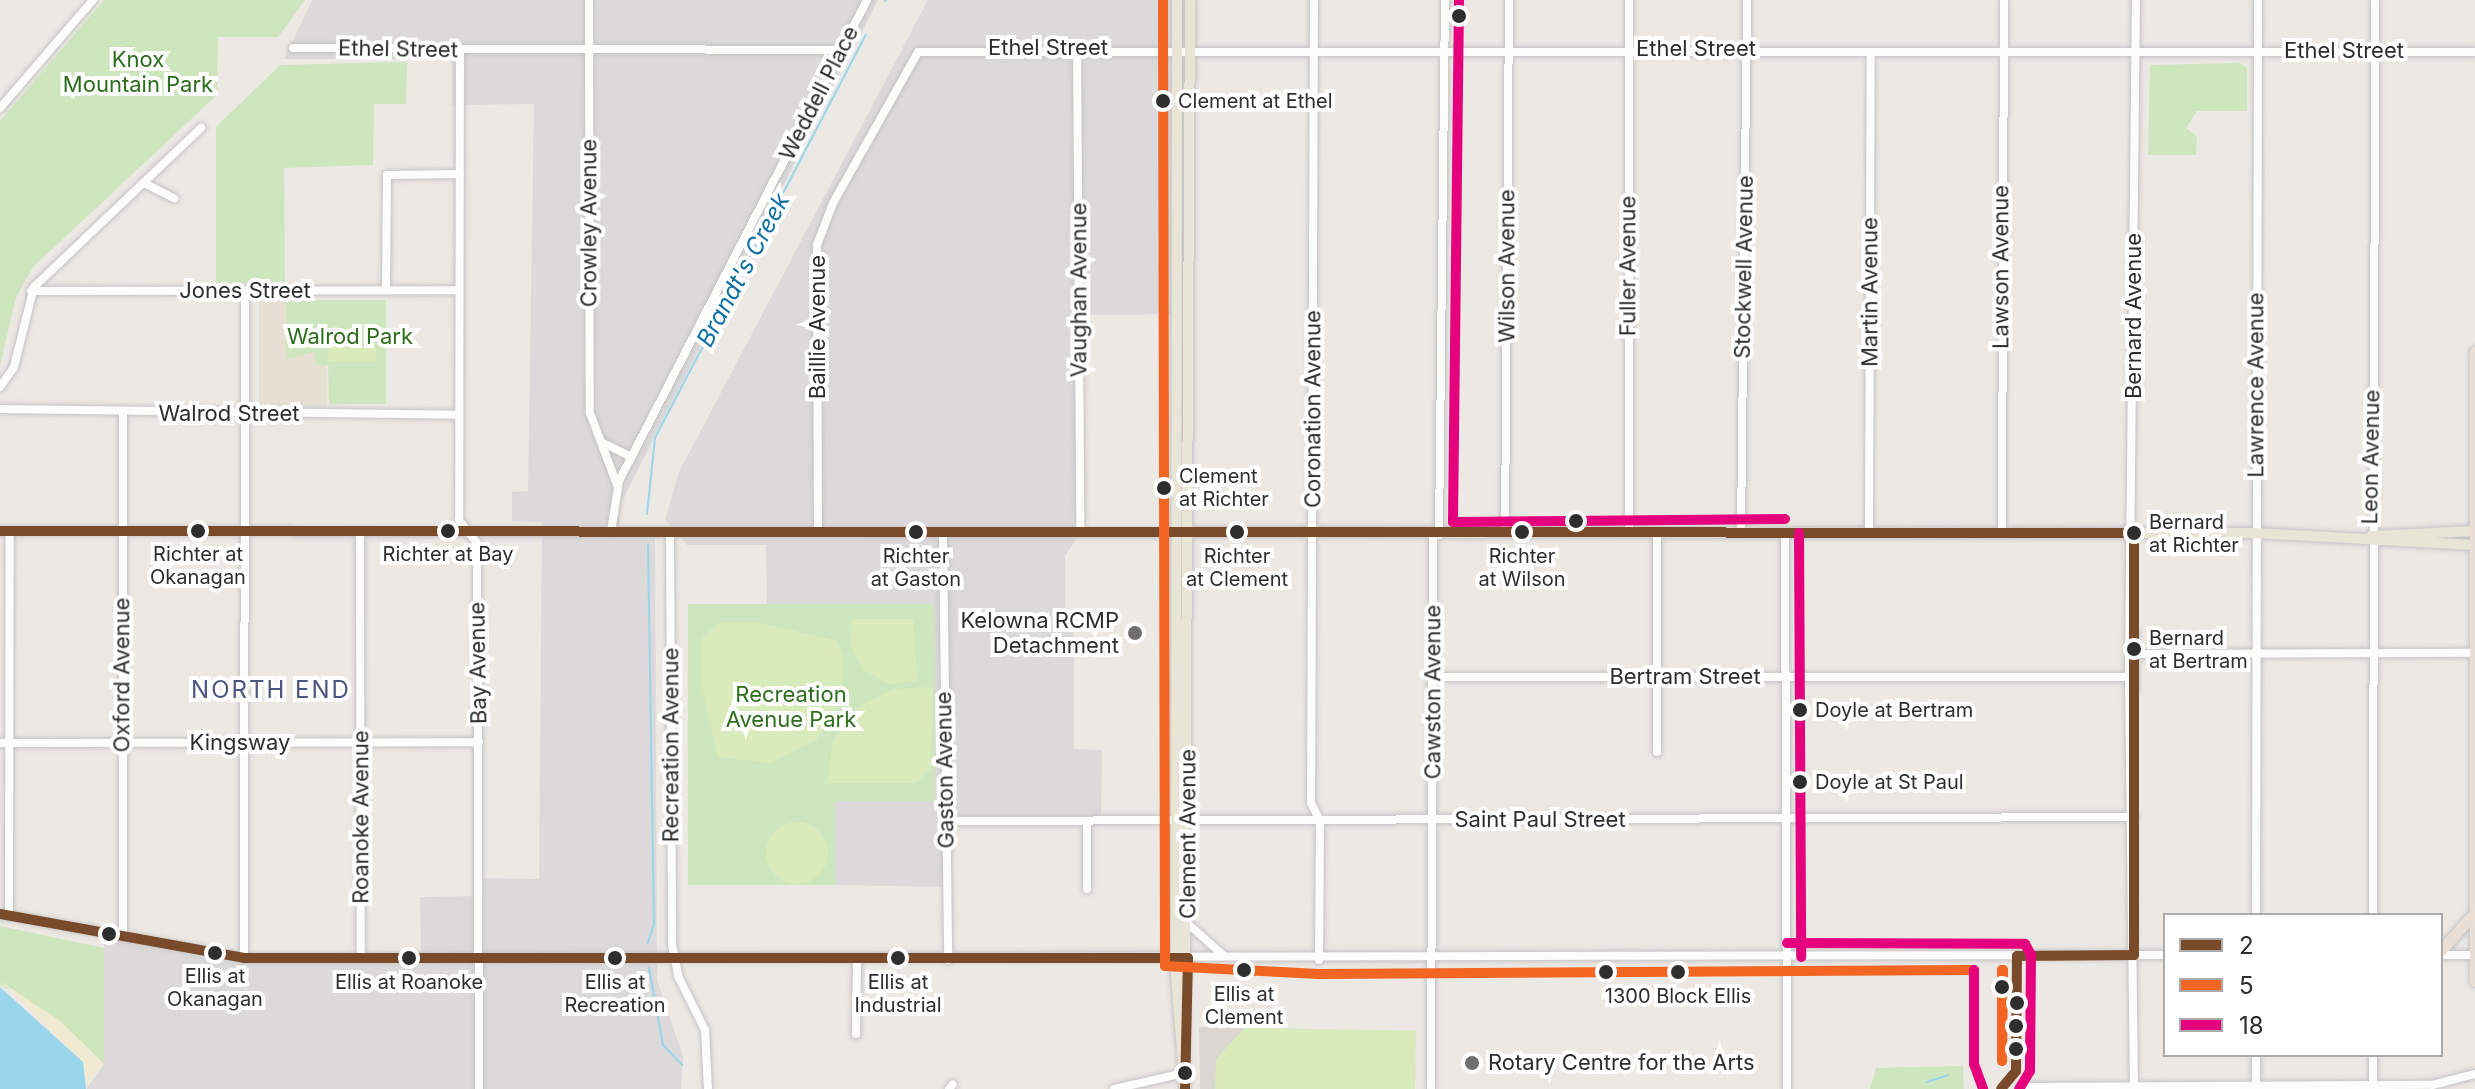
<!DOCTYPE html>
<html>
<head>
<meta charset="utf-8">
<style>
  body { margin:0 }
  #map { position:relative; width:2475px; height:1089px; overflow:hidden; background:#ece8e4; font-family:Inter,sans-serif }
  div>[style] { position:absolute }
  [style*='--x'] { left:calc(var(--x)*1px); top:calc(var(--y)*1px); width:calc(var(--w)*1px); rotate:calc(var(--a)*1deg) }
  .industrial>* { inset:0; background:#dcd9db }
  .education>* { inset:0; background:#e6e0d3 }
  .green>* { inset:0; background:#cee6be }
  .sand>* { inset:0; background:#f0ead3 }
  .pitch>* { inset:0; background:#d9eabb; transform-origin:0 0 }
  .round { border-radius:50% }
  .plaza>* { inset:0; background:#dad6d2 }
  .water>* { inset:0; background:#99d6ec }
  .stream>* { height:2px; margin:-1px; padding:0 1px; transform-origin:1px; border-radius:1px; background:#99d6ec }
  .roads { filter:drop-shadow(0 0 2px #c5c4c5) drop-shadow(0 0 2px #c5c4c5) }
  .minor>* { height:8px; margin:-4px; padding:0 4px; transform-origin:4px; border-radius:4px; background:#fcfcfb }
  .major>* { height:10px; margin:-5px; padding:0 5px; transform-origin:5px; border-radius:5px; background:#e8e4d6 }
  .highway>* { height:11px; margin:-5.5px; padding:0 5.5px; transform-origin:5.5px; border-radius:5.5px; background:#eadfd6 }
  .bus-1>* { height:10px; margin:-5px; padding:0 5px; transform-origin:5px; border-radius:5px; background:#7a4b2a }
  .bus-2>* { height:10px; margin:-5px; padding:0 5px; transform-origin:5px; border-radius:5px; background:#f26522 }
  .bus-3>* { height:10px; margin:-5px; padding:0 5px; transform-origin:5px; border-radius:5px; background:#e5007d }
  .dots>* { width:22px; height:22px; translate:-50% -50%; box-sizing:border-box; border:4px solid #fff; border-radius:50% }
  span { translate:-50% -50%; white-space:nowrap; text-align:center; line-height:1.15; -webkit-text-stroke:8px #fff; paint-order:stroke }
  .bus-label { font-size:20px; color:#2e2e2e }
  .left { translate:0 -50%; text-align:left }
  .street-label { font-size:22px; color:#2e2e2e }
  .park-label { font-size:22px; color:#2c6e1b }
  .poi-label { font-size:22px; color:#2e2e2e }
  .right { translate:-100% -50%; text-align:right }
  .water-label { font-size:24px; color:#0d6fa3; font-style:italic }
  .neighbourhood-label { font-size:24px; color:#4d5680; letter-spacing:2px }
  .legend { position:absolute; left:2163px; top:913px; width:280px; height:144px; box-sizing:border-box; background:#fff; border:2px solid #ababab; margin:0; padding:10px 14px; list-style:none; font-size:24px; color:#2e2e2e }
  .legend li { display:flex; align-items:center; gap:16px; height:40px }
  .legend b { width:40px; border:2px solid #ababab }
</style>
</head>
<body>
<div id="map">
  <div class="industrial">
    <i style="clip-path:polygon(312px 0,878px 0,621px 503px,619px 528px,655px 528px,657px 980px,683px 1056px,681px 1089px,86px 1089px,104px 1064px,104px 934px,244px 958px,421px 958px,420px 897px,483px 896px,483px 878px,539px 879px,542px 522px,512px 521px,512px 492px,528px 491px,534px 104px,452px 105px,452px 59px,284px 59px)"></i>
    <i style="clip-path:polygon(928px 0,1185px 0,1184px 314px,1077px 315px,1075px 541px,1065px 556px,1065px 623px,1074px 624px,1074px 749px,1102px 750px,1101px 825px,947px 824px,945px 887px,835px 885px,835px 801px,934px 801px,934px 605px,767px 604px,766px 545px,687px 545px,665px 520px,679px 472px)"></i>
  </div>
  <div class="education">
    <i style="clip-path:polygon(259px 300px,286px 300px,287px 348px,326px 347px,327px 407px,259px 406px)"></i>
  </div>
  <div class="green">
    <i style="clip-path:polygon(104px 0,305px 0,278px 37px,218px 37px,217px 95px,33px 267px,16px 298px,0 365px,0 121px)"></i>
    <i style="clip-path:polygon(407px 62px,406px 104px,374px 104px,373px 165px,284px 168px,285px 283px,216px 283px,216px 127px,280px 65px)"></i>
    <i style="clip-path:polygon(2240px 63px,2247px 68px,2247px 111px,2197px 111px,2186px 128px,2197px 137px,2196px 155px,2148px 155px,2150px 65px)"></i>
    <i style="clip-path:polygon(286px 300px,386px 300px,386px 404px,329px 404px,328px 366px,316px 365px,315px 352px,286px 359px)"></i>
    <i style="clip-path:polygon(688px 604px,934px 604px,935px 801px,835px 801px,835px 885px,688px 885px)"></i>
    <i style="clip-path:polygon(0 926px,104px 948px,104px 1064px,59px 1020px,0 985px)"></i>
    <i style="clip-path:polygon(1963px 1066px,1964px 1089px,1870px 1089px,1876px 1068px)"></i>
  </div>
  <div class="sand">
    <i style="clip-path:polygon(0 981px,59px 1020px,104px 1064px,86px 1084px,83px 1062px)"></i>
  </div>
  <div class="pitch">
    <i style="left:328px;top:346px;width:48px;height:16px"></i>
    <i style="clip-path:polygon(852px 619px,913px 619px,917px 681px,889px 684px,865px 671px,851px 647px)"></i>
    <i style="clip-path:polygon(720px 622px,757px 622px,837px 641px,844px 660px,841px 702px,817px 739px,771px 763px,718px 757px,701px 686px,702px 638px)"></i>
    <i style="clip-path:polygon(933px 687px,931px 768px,916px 783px,827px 783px,833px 742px,856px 708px,892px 689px)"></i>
    <i class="round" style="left:766px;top:822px;width:62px;height:62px"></i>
    <i style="left:1205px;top:1027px;width:211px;height:62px;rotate:1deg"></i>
  </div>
  <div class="plaza">
    <i style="clip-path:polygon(1199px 1027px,1245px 1027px,1216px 1059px,1215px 1089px,1200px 1089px)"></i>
  </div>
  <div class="water">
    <i style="clip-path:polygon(0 987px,83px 1062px,86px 1089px,0 1089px)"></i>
  </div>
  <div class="stream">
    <i style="--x:885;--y:1;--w:1;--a:-45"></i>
    <i style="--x:647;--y:514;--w:76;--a:-84"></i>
    <i style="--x:655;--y:438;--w:455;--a:-62.4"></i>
    <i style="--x:648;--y:544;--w:380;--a:89.1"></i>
    <i style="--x:654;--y:924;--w:20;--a:108"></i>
    <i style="--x:649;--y:968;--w:78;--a:79.7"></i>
    <i style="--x:663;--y:1045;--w:28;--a:46"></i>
    <i style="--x:1927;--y:1082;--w:22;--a:-18"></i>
  </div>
  <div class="roads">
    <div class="minor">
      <i style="--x:589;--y:0;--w:413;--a:89.9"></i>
      <i style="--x:590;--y:413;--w:77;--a:69.4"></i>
      <i style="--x:1314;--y:0;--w:803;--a:90.21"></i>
      <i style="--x:1311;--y:803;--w:20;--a:63"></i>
      <i style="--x:1320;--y:821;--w:139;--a:90.4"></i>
      <i style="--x:1077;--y:46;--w:487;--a:89.6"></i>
      <i style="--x:293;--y:48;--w:547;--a:0.21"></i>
      <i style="--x:460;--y:51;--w:469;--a:90.1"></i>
      <i style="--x:459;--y:520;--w:29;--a:52"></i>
      <i style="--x:477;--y:543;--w:546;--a:89.79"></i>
      <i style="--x:0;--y:108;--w:143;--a:-49.3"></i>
      <i style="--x:144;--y:183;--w:34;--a:27"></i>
      <i style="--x:386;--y:290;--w:115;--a:-89.5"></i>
      <i style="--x:387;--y:175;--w:73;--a:-0.8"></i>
      <i style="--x:31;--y:291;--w:428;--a:-0.1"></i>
      <i style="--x:0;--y:387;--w:24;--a:-55"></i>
      <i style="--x:14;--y:367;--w:82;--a:-76"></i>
      <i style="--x:34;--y:287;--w:231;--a:-43.6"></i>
      <i style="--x:0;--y:409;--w:459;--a:0.7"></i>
      <i style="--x:123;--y:413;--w:524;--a:90"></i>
      <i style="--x:603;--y:443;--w:32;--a:26"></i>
      <i style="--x:0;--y:531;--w:1180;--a:0.1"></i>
      <i style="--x:360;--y:531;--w:427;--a:89.9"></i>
      <i style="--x:611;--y:532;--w:52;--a:-81.1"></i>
      <i style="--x:619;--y:481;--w:541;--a:-62.72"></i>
      <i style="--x:670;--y:532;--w:412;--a:89.7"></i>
      <i style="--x:672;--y:944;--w:33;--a:79"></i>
      <i style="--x:678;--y:976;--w:60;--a:63.4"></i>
      <i style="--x:705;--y:1030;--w:59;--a:87.1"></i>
      <i style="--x:818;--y:532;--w:287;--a:-90.2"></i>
      <i style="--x:817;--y:245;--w:45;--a:-69.1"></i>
      <i style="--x:833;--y:203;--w:173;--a:-60.6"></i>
      <i style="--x:918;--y:52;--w:1557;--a:0"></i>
      <i style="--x:943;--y:532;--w:428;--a:89.3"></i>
      <i style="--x:1505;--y:533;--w:533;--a:-89.57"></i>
      <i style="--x:1629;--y:533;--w:533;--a:-90"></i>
      <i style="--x:1657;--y:533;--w:219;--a:90"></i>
      <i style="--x:1741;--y:533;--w:533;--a:-89.36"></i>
      <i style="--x:1785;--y:533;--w:556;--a:89.79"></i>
      <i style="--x:1869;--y:533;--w:481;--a:-89.8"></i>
      <i style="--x:2002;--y:533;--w:533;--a:-89.79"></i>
      <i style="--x:1439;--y:535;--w:535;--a:-89.36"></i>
      <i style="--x:2138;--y:654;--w:336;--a:-0.2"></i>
      <i style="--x:1433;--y:677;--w:696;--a:0"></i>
      <i style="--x:2134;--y:690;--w:57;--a:-90"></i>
      <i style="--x:0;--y:743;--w:479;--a:-0.1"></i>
      <i style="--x:946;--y:821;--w:1188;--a:-0.19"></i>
      <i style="--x:1087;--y:821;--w:68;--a:90"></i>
      <i style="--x:0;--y:914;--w:248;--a:10.2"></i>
      <i style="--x:244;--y:958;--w:1921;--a:-0.09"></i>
      <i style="--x:2256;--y:915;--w:915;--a:-89.87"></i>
      <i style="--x:2373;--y:915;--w:915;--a:-89.87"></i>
      <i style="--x:9;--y:916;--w:385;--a:-89.9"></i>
      <i style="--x:1188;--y:924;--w:47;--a:41.5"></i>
      <i style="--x:2441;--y:955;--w:34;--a:0"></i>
      <i style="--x:244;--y:958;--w:667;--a:-89.91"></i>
      <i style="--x:856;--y:1034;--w:76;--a:-89.2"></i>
      <i style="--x:2256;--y:1055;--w:34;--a:90"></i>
      <i style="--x:2021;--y:1087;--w:411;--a:-0.3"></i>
      <i style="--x:2432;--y:1085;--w:44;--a:-14.3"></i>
      <i style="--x:2373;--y:1088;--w:33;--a:-90"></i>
      <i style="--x:949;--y:1089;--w:6;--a:-51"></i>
      <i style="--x:1114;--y:1089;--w:72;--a:-12.9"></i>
      <i style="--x:1431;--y:1089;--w:553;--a:-89.79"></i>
      <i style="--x:2134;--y:1089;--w:425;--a:-90.7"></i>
      <i style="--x:2129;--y:664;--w:664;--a:-89.4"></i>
    </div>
    <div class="major">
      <i style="--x:1177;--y:0;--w:975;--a:90.06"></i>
      <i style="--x:1176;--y:975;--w:114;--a:85.5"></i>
      <i style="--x:1189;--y:532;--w:1066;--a:0.05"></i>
      <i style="--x:2255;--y:533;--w:220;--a:3.1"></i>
      <i style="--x:1405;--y:532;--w:77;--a:0.7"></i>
      <i style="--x:2371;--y:536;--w:104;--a:-2.8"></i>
      <i style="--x:1184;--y:1071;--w:1071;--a:-89.68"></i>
    </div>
    <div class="highway">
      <i style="--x:2475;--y:352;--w:629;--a:90"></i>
      <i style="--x:2441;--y:950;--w:45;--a:-47.7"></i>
    </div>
  </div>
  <div class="bus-1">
    <i style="--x:0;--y:531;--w:2134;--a:0.05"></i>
    <i style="--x:2134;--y:533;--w:422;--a:90"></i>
    <i style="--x:2134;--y:955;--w:117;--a:179.5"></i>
    <i style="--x:2017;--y:956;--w:115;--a:90.5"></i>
    <i style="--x:2016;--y:1071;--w:23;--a:130"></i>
    <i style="--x:0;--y:914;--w:248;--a:10.2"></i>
    <i style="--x:244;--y:958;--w:944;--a:0"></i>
    <i style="--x:1188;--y:958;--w:131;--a:91.3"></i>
  </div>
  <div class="bus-2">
    <i style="--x:1163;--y:0;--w:966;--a:89.88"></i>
    <i style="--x:1165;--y:966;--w:154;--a:3"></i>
    <i style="--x:1319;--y:974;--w:655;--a:-0.35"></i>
    <i style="--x:2002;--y:970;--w:1;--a:0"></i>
    <i style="--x:2003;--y:970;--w:91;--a:90.6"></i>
    <i style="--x:2002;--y:1061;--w:91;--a:-90"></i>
  </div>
  <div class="bus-3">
    <i style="--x:1459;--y:0;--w:522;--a:90.66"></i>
    <i style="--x:1453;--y:522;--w:332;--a:-0.5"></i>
    <i style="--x:1799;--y:533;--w:424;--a:89.7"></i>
    <i style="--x:1787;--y:943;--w:238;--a:0.2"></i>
    <i style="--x:2025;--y:944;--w:13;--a:61"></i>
    <i style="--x:2031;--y:955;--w:116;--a:90.5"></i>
    <i style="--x:2030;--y:1071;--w:21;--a:121"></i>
    <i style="--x:1974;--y:970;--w:94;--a:90"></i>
    <i style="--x:1974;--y:1064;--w:27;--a:70"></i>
  </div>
  <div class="dots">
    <i style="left:1459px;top:16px;background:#2e2e2e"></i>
    <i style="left:1163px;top:101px;background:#2e2e2e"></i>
    <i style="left:1164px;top:488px;background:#2e2e2e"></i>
    <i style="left:1576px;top:521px;background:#2e2e2e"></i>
    <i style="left:198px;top:531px;background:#2e2e2e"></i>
    <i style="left:448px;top:531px;background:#2e2e2e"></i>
    <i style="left:916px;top:532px;background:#2e2e2e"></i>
    <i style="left:1237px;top:532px;background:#2e2e2e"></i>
    <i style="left:1522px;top:532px;background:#2e2e2e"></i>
    <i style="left:2134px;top:533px;background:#2e2e2e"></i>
    <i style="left:1135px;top:633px;background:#706f6e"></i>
    <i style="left:2134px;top:649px;background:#2e2e2e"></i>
    <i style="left:1800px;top:710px;background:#2e2e2e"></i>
    <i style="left:1800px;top:782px;background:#2e2e2e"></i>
    <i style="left:109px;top:934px;background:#2e2e2e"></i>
    <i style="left:215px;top:953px;background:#2e2e2e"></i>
    <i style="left:409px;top:958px;background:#2e2e2e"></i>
    <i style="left:615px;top:958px;background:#2e2e2e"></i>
    <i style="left:898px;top:958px;background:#2e2e2e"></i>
    <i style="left:1244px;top:970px;background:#2e2e2e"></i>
    <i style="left:1606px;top:972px;background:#2e2e2e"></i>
    <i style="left:1678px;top:972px;background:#2e2e2e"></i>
    <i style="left:2002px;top:987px;background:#2e2e2e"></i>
    <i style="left:2017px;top:1003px;background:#2e2e2e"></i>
    <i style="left:2016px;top:1026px;background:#2e2e2e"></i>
    <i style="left:2016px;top:1049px;background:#2e2e2e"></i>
    <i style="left:1472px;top:1063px;background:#706f6e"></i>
    <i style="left:1185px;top:1073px;background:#2e2e2e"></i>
  </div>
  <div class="bus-label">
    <span class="left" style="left:1178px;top:101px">Clement at Ethel</span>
    <span class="left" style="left:1179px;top:488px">Clement<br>at Richter</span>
    <span class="left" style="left:2149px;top:534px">Bernard<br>at Richter</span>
    <span style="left:198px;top:566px">Richter at<br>Okanagan</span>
    <span style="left:448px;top:554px">Richter at Bay</span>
    <span style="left:916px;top:568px">Richter<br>at Gaston</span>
    <span style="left:1237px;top:568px">Richter<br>at Clement</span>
    <span style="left:1522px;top:568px">Richter<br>at Wilson</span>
    <span class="left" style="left:2149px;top:650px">Bernard<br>at Bertram</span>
    <span class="left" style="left:1815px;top:710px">Doyle at Bertram</span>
    <span class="left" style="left:1815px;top:782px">Doyle at St Paul</span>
    <span style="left:215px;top:988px">Ellis at<br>Okanagan</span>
    <span style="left:409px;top:982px">Ellis at Roanoke</span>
    <span style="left:615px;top:994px">Ellis at<br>Recreation</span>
    <span style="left:898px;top:994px">Ellis at<br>Industrial</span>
    <span style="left:1244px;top:1006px">Ellis at<br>Clement</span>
    <span style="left:1678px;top:996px">1300 Block Ellis</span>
  </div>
  <div class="street-label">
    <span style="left:1048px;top:48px">Ethel Street</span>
    <span style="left:398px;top:49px;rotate:1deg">Ethel Street</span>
    <span style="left:1696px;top:49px">Ethel Street</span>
    <span style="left:2344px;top:51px">Ethel Street</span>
    <span style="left:819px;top:93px;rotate:-63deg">Weddell Place</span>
    <span style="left:589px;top:223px;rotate:-90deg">Crowley Avenue</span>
    <span style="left:1507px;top:266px;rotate:-90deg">Wilson Avenue</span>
    <span style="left:1628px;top:266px;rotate:-90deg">Fuller Avenue</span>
    <span style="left:1744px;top:267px;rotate:-89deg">Stockwell Avenue</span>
    <span style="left:2001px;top:267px;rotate:-90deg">Lawson Avenue</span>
    <span style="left:1079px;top:290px;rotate:-90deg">Vaughan Avenue</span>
    <span style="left:245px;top:291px">Jones Street</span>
    <span style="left:1870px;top:292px;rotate:-90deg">Martin Avenue</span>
    <span style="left:2134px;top:316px;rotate:-90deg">Bernard Avenue</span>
    <span style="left:818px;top:327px;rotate:-90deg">Baillie Avenue</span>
    <span style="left:2256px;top:385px;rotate:-90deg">Lawrence Avenue</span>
    <span style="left:1313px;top:409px;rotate:-90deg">Coronation Avenue</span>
    <span style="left:229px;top:414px">Walrod Street</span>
    <span style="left:2371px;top:457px;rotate:-89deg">Leon Avenue</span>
    <span style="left:478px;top:663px;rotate:-91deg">Bay Avenue</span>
    <span style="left:122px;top:675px;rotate:-90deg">Oxford Avenue</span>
    <span style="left:1685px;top:677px">Bertram Street</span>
    <span style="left:1433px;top:692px;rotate:-90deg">Cawston Avenue</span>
    <span style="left:240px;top:743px">Kingsway</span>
    <span style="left:671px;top:745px;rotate:-90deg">Recreation Avenue</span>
    <span style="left:945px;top:770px;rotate:-91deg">Gaston Avenue</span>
    <span style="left:361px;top:817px;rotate:-90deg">Roanoke Avenue</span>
    <span style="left:1540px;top:820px">Saint Paul Street</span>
    <span style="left:1188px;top:834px;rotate:-90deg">Clement Avenue</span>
  </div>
  <div class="park-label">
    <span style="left:138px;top:72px">Knox<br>Mountain Park</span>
    <span style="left:350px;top:337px">Walrod Park</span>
    <span style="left:791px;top:707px">Recreation<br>Avenue Park</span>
  </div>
  <div class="poi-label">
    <span class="right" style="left:1119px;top:633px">Kelowna RCMP<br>Detachment</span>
    <span class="left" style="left:1488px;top:1063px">Rotary Centre for the Arts</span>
  </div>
  <div class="water-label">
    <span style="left:743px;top:270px;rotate:-62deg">Brandt's Creek</span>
  </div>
  <div class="neighbourhood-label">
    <span style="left:271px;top:690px">NORTH END</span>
  </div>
  <ul class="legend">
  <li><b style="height:10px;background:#7a4b2a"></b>2</li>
  <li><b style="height:10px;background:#f26522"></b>5</li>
  <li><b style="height:10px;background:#e5007d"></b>18</li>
  </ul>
</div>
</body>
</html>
